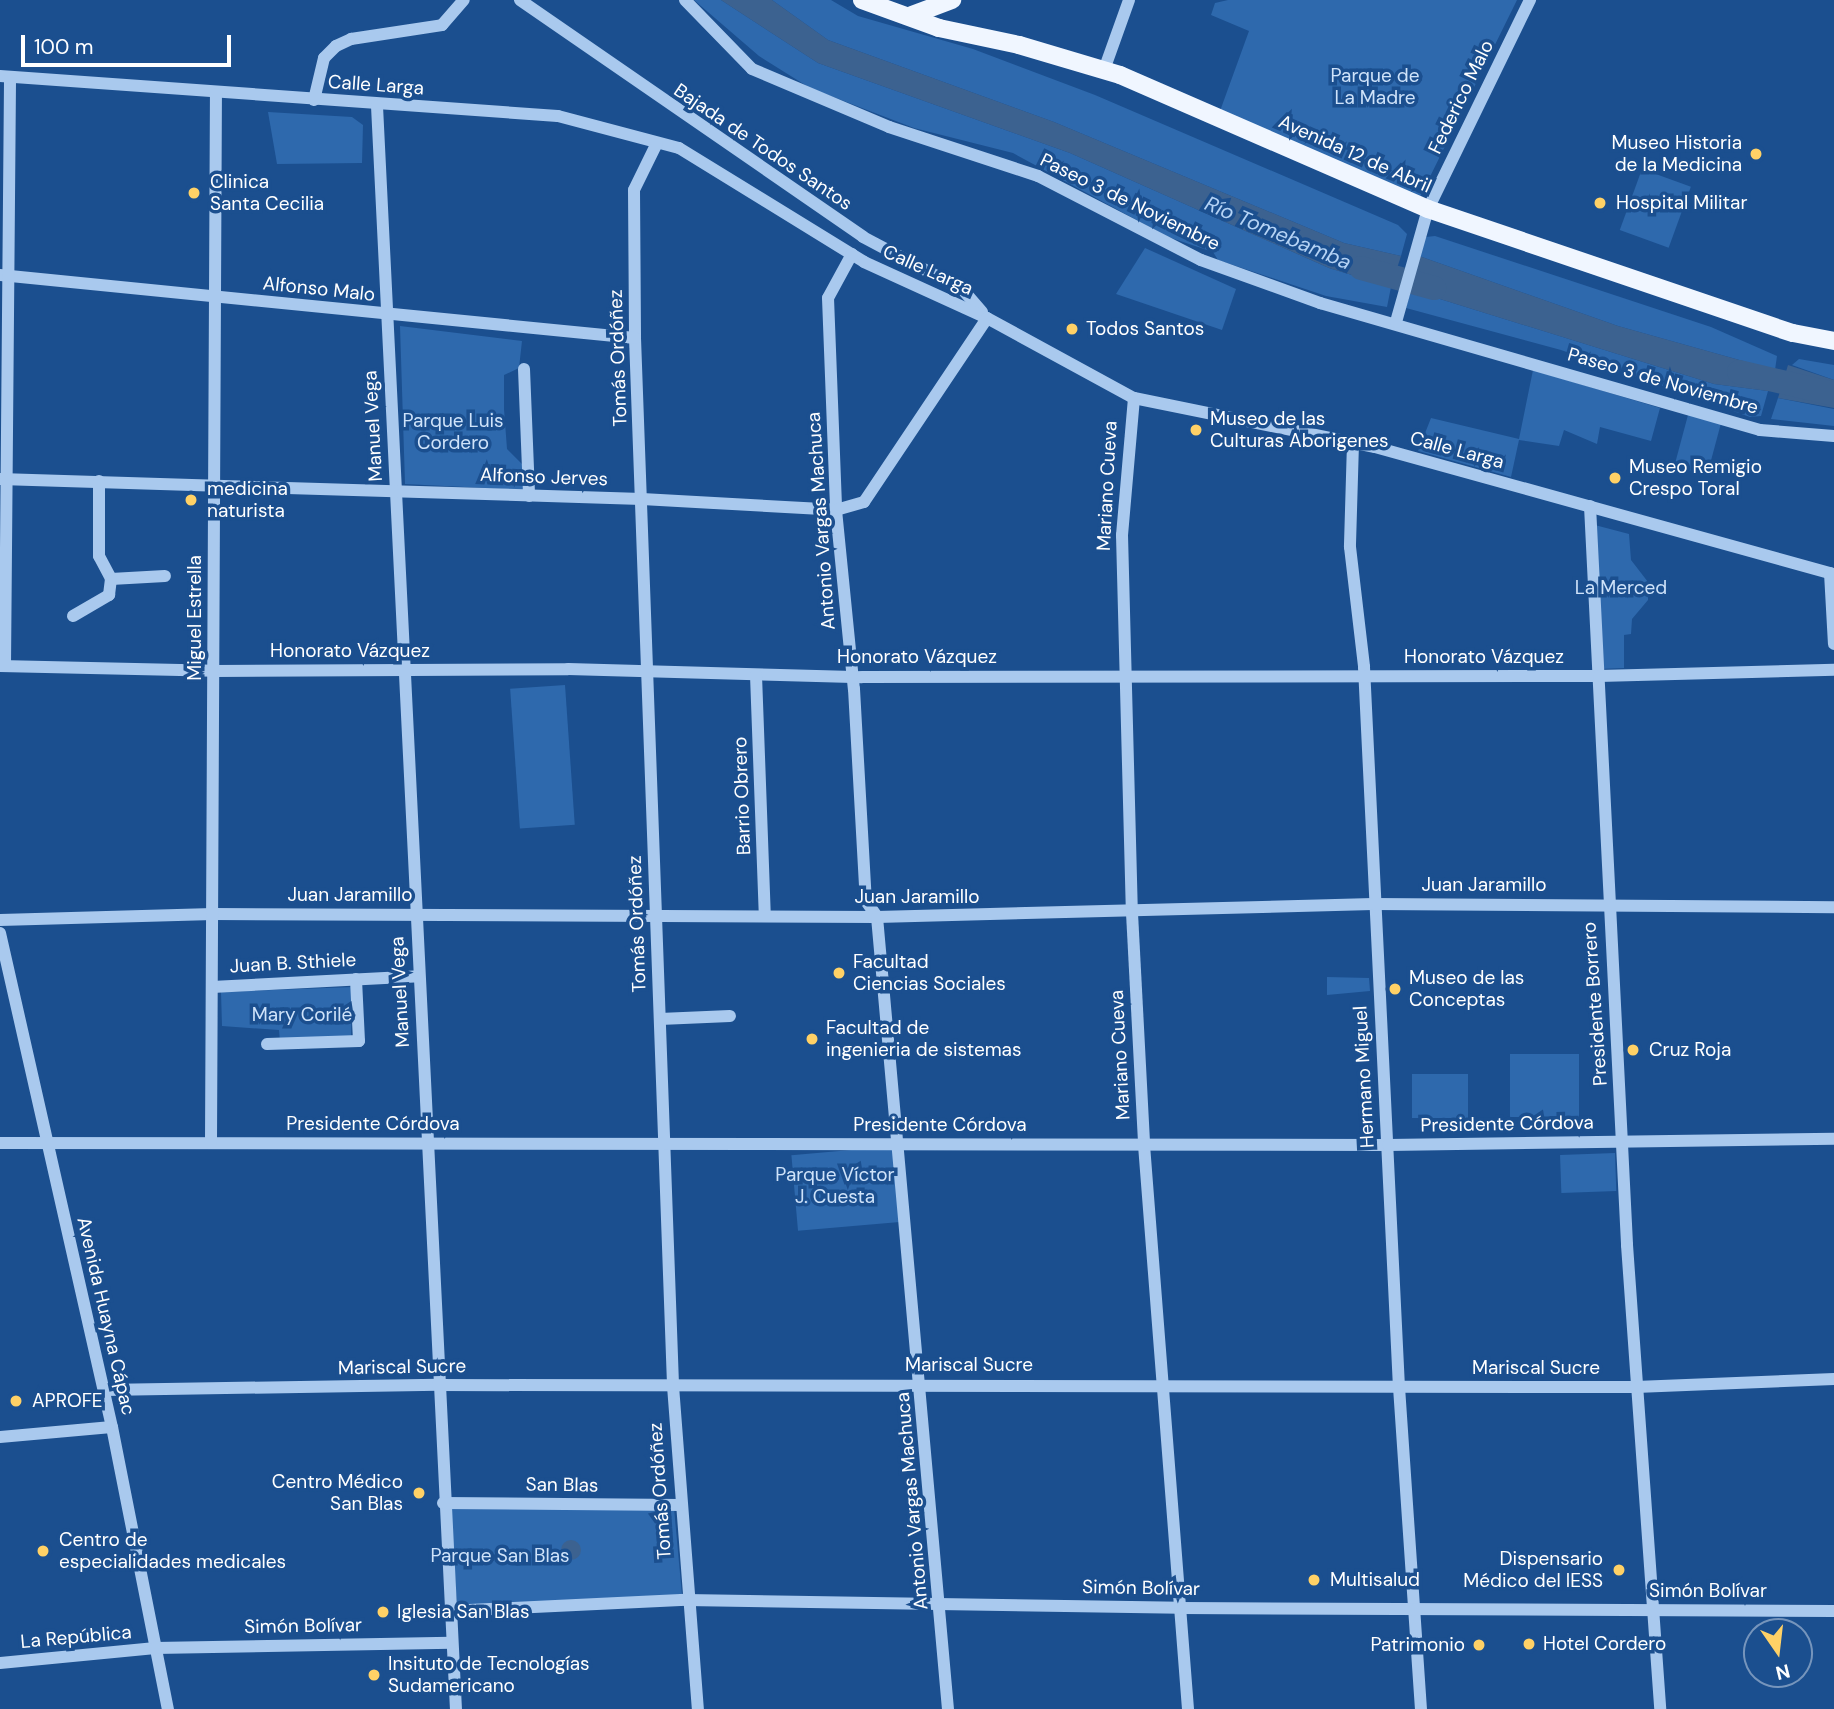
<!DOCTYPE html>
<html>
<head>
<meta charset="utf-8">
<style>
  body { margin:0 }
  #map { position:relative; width:1834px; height:1709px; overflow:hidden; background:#1b4f8f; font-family:"DM Sans",sans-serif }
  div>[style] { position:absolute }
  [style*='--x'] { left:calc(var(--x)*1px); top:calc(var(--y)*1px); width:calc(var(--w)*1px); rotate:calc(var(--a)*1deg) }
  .green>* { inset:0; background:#2e69ad; transform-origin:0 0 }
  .water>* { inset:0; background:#3c6290 }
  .round { border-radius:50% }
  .river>* { height:24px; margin:-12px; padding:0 12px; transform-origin:12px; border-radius:12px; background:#3c6290 }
  .minor>* { height:12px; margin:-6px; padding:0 6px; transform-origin:6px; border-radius:6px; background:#a9c9ee }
  .major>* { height:18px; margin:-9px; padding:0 9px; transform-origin:9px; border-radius:9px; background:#f0f6ff }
  .dots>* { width:19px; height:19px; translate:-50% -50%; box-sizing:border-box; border:4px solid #1b4f8f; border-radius:50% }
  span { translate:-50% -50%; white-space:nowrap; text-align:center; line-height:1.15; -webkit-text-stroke:7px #1b4f8f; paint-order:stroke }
  .park-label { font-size:19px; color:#cfe3fa }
  .street-label { font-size:19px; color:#fff }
  .poi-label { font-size:19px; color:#fff }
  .right { translate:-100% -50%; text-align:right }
  .left { translate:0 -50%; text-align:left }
  .water-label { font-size:21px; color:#b5d3f5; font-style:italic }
  .north { position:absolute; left:1743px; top:1618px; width:70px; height:70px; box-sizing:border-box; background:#1b4f8f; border:2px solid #7695bc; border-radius:50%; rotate:166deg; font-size:19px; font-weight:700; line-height:28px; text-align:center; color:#fff }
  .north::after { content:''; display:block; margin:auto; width:24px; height:32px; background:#ffd166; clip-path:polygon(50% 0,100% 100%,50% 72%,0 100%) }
  .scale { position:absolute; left:21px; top:35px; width:210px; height:32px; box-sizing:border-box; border:4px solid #fff; border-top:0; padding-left:9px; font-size:21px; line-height:24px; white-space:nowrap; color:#fff; -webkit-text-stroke:5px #1b4f8f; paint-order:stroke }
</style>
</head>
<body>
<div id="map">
  <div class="green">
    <i style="clip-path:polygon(694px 0,721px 0,818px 63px,1070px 153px,1329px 268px,1391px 287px,1387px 307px,1326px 296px,1218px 260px,1213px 252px,1168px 237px,1013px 153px,914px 128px,810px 88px,759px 56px)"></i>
    <i style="clip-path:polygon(772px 0,831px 0,858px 16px,973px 49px,1095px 95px,1398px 225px,1407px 234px,1401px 256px,1344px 243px,1054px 122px,828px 40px)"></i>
    <i style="clip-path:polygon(1228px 0,1517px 0,1420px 197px,1220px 111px,1249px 31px,1211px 15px,1215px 3px)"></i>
    <i style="clip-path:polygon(268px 112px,352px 117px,363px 125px,362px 163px,277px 164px)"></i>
    <i style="left:1642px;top:169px;width:52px;height:65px;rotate:20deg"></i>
    <i style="clip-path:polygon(1435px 236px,1711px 327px,1777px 356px,1775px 370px,1618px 326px,1419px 256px,1426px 237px)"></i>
    <i style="clip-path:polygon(1145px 248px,1236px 289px,1222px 330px,1116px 294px)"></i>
    <i style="clip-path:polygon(1411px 290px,1714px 384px,1768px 391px,1761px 416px,1750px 417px,1561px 350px,1406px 308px)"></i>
    <i style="clip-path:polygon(400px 326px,522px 341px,519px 368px,504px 375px,504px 409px,507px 449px,523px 465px,524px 490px,405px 484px)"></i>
    <i style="clip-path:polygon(1799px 359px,1834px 365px,1834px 380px,1792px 365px)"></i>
    <i style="clip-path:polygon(1533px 370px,1660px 408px,1651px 441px,1600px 427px,1597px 444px,1564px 430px,1559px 446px,1519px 440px,1511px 477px,1418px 451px,1431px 418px,1519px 439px)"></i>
    <i style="clip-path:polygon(1778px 398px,1834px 409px,1834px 426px,1771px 419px)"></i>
    <i style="left:1688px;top:415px;width:34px;height:53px;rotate:15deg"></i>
    <i style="clip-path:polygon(1591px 524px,1629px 534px,1631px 560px,1648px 582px,1648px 600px,1632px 619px,1631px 634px,1624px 635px,1624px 668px,1599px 669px)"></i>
    <i style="left:565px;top:685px;width:140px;height:55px;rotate:86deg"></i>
    <i style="clip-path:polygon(1327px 977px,1369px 978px,1370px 991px,1327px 995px)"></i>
    <i style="clip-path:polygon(352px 987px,351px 1040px,280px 1042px,279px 1030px,222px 1026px,221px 992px)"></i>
    <i style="left:1579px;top:1054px;width:63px;height:69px;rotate:90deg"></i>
    <i style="left:1412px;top:1074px;width:56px;height:44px"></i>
    <i style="left:896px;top:1146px;width:76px;height:105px;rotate:85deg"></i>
    <i style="left:1615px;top:1153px;width:38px;height:55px;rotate:88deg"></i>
    <i style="clip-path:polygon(450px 1507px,674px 1508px,682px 1595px,457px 1607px)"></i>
  </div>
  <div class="water">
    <i style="clip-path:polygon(721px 0,772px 0,828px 40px,1054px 122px,1344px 243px,1401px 256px,1391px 287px,1329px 268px,1070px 153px,818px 63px)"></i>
    <i style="clip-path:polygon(1419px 256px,1618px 326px,1775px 370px,1768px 391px,1714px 384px,1411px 290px)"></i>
    <i style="clip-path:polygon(1788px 365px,1834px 380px,1834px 408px,1778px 398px)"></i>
    <i class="round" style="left:561px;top:1540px;width:20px;height:20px"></i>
  </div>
  <div class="river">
    <i style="--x:1361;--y:268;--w:76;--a:15.3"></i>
    <i style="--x:1739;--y:372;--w:98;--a:13"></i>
  </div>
  <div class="minor">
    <i style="--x:520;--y:0;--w:417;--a:34.6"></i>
    <i style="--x:863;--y:237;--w:113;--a:27.9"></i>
    <i style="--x:963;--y:290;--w:29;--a:49"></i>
    <i style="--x:685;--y:0;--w:96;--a:45.8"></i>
    <i style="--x:752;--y:69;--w:149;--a:22.9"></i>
    <i style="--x:889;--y:127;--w:157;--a:18.2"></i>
    <i style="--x:1038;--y:176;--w:183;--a:27.3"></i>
    <i style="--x:1201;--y:260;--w:127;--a:19.9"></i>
    <i style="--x:1320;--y:303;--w:458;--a:16.1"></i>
    <i style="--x:1760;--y:430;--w:74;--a:4.6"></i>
    <i style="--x:1104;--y:70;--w:74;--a:-70.3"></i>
    <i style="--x:0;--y:76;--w:559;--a:4.1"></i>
    <i style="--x:558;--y:116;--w:125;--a:14.8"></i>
    <i style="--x:679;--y:148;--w:217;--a:31.6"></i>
    <i style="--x:864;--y:262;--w:135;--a:24.5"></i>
    <i style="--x:987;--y:318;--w:167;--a:28.6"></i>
    <i style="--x:1134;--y:398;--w:246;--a:11.5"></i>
    <i style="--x:1375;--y:447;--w:476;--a:15.5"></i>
    <i style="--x:314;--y:100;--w:43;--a:-76.6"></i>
    <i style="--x:324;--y:58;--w:17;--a:-45"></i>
    <i style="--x:336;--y:46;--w:17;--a:-25"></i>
    <i style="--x:351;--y:39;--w:92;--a:-8.7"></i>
    <i style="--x:442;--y:25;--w:33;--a:-49"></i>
    <i style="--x:377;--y:106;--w:1605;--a:87.18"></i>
    <i style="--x:657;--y:143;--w:52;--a:116.1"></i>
    <i style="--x:634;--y:190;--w:148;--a:89.6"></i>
    <i style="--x:635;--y:338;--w:1049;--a:87.92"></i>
    <i style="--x:673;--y:1386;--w:324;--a:85.6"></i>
    <i style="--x:852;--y:254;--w:50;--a:118.6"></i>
    <i style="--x:828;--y:298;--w:212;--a:87.8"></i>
    <i style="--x:836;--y:510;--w:180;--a:84.3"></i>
    <i style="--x:854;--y:689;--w:212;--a:86.8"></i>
    <i style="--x:866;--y:901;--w:19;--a:55"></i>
    <i style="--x:877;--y:917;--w:795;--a:84.88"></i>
    <i style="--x:0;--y:275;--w:638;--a:5.67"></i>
    <i style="--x:1396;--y:322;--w:117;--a:-74.2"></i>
    <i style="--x:1428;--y:209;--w:233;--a:-64"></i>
    <i style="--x:524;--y:369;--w:127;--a:87.7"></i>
    <i style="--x:1134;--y:398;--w:138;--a:95"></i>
    <i style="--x:1122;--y:535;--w:378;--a:88.5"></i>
    <i style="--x:1132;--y:913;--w:232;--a:87"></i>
    <i style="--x:1144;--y:1145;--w:566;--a:85.54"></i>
    <i style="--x:1353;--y:443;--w:104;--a:91.7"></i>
    <i style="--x:1350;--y:547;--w:121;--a:83.3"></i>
    <i style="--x:1364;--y:667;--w:721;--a:87.22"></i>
    <i style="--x:1399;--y:1387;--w:323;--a:86.1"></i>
    <i style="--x:0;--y:479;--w:642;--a:1.78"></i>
    <i style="--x:642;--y:499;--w:194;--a:3.2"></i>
    <i style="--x:836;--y:510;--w:29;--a:-16"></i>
    <i style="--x:864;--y:502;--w:221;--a:-56.2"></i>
    <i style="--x:99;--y:481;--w:75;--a:90"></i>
    <i style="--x:99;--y:556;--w:26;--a:62"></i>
    <i style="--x:1590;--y:506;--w:740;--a:87.13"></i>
    <i style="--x:1627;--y:1245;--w:465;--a:85.9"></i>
    <i style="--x:1830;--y:573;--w:71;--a:86.8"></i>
    <i style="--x:111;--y:579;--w:54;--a:-3.2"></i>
    <i style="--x:73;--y:616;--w:42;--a:-30.3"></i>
    <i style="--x:109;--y:595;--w:16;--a:-83"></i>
    <i style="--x:0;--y:666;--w:214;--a:1.3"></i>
    <i style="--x:214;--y:671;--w:354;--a:-0.3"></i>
    <i style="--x:568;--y:669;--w:294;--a:1.6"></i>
    <i style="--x:862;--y:677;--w:737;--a:-0.08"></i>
    <i style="--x:1599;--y:676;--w:235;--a:-1.5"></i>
    <i style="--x:5;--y:666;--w:589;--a:-89.51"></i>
    <i style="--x:756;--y:675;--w:240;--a:87.9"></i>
    <i style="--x:0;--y:920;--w:213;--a:-1.6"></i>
    <i style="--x:213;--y:914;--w:664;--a:0.26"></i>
    <i style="--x:877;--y:917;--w:496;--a:-1.5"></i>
    <i style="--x:1373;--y:904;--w:461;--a:0.4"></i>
    <i style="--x:0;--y:933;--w:507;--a:77.23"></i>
    <i style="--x:112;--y:1427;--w:288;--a:78.8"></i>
    <i style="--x:212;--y:987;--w:207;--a:-3"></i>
    <i style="--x:660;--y:1019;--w:70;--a:-2.5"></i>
    <i style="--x:267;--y:1044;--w:92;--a:-1.9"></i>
    <i style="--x:359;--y:1041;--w:62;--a:-92.8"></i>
    <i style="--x:0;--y:1143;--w:1388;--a:0.08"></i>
    <i style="--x:1388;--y:1145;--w:446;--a:-0.8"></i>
    <i style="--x:211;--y:1143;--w:1049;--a:-89.73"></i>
    <i style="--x:104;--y:1390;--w:334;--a:-0.9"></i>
    <i style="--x:438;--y:1385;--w:1198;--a:0.1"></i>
    <i style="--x:1636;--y:1387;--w:198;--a:-2.3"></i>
    <i style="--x:0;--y:1437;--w:112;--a:-5.1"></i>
    <i style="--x:443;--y:1503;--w:237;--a:0.5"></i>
    <i style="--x:449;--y:1611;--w:237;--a:-2.7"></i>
    <i style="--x:686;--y:1600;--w:494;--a:0.9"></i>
    <i style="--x:1180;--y:1608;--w:654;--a:0.26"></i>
    <i style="--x:0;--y:1663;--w:156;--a:-5.5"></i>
    <i style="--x:155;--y:1648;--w:296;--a:-1"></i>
  </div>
  <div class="major">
    <i style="--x:862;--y:0;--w:82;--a:20"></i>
    <i style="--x:939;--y:28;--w:82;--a:12"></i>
    <i style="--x:1019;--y:45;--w:105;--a:16.5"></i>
    <i style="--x:1120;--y:75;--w:336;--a:23.5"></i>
    <i style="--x:1428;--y:209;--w:385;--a:18.8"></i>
    <i style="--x:1793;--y:333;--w:42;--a:11"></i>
    <i style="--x:912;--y:15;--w:43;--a:-20.6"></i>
  </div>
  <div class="dots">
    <i style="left:1756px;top:154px;background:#ffd166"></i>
    <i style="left:194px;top:193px;background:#ffd166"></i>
    <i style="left:1600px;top:203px;background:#ffd166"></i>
    <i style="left:1072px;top:329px;background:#ffd166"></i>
    <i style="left:1196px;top:430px;background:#ffd166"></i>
    <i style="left:1615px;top:478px;background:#ffd166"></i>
    <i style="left:191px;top:500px;background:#ffd166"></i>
    <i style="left:839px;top:973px;background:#ffd166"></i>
    <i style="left:1395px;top:989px;background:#ffd166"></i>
    <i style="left:812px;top:1039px;background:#ffd166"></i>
    <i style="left:1633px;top:1050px;background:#ffd166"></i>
    <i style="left:16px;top:1401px;background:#ffd166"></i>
    <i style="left:419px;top:1493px;background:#ffd166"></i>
    <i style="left:43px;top:1551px;background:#ffd166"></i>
    <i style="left:1619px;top:1570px;background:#ffd166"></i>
    <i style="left:1314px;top:1580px;background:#ffd166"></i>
    <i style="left:383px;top:1612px;background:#ffd166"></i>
    <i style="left:1529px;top:1644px;background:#ffd166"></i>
    <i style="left:1479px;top:1645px;background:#ffd166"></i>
    <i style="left:374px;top:1675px;background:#ffd166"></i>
  </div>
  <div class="park-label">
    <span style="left:1375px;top:87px">Parque de<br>La Madre</span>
    <span style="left:453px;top:432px">Parque Luis<br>Cordero</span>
    <span style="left:1621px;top:588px">La Merced</span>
    <span style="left:302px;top:1015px">Mary Corilé</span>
    <span style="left:835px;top:1186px">Parque Víctor<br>J. Cuesta</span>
    <span style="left:500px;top:1556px">Parque San Blas</span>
  </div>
  <div class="street-label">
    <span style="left:376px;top:85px;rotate:4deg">Calle Larga</span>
    <span style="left:1461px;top:97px;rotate:-64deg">Federico Malo</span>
    <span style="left:763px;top:147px;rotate:34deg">Bajada de Todos Santos</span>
    <span style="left:1355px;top:154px;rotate:24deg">Avenida 12 de Abril</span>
    <span style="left:1130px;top:202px;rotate:26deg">Paseo 3 de Noviembre</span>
    <span style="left:928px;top:270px;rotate:24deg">Calle Larga</span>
    <span style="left:319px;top:289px;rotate:6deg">Alfonso Malo</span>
    <span style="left:618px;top:358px;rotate:-92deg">Tomás Ordóñez</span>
    <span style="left:1663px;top:381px;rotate:16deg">Paseo 3 de Noviembre</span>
    <span style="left:373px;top:426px;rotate:-93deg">Manuel Vega</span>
    <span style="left:1457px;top:450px;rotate:15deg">Calle Larga</span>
    <span style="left:544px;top:477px;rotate:2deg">Alfonso Jerves</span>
    <span style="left:1107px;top:486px;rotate:-87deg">Mariano Cueva</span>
    <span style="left:821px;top:521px;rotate:-94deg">Antonio Vargas Machuca</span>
    <span style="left:195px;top:618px;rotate:-90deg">Miguel Estrella</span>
    <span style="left:350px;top:651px">Honorato Vázquez</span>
    <span style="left:917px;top:657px">Honorato Vázquez</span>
    <span style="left:1484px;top:657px">Honorato Vázquez</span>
    <span style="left:742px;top:796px;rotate:-92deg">Barrio Obrero</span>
    <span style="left:1484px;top:885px">Juan Jaramillo</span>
    <span style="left:350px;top:895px">Juan Jaramillo</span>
    <span style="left:917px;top:897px">Juan Jaramillo</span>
    <span style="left:637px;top:924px;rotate:-92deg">Tomás Ordóñez</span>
    <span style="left:293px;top:963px;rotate:-3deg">Juan B. Sthiele</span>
    <span style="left:400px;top:992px;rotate:-93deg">Manuel Vega</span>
    <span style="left:1595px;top:1004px;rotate:-94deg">Presidente Borrero</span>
    <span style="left:1120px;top:1055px;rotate:-93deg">Mariano Cueva</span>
    <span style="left:1364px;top:1077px;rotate:-93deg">Hermano Miguel</span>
    <span style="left:373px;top:1124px">Presidente Córdova</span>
    <span style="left:1507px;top:1124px;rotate:-1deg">Presidente Córdova</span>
    <span style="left:940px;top:1125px">Presidente Córdova</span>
    <span style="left:106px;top:1316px;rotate:77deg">Avenida Huayna Cápac</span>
    <span style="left:969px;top:1365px">Mariscal Sucre</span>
    <span style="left:402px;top:1367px;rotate:-1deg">Mariscal Sucre</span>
    <span style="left:1536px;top:1368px">Mariscal Sucre</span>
    <span style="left:562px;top:1485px;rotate:1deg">San Blas</span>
    <span style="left:660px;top:1491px;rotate:-94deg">Tomás Ordóñez</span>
    <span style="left:912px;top:1501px;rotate:-95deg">Antonio Vargas Machuca</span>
    <span style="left:1141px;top:1588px;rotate:1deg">Simón Bolívar</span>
    <span style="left:1708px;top:1591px">Simón Bolívar</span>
    <span style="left:303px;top:1626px;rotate:-1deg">Simón Bolívar</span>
    <span style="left:76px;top:1637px;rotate:-5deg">La República</span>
  </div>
  <div class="poi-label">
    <span class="right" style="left:1742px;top:154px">Museo Historia<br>de la Medicina</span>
    <span class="left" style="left:210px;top:193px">Clinica<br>Santa Cecilia</span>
    <span class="left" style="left:1616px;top:203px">Hospital Militar</span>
    <span class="left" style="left:1086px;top:329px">Todos Santos</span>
    <span class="left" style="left:1210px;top:430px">Museo de las<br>Culturas Aborigenes</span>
    <span class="left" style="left:1629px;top:478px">Museo Remigio<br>Crespo Toral</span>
    <span class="left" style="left:207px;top:500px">medicina<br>naturista</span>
    <span class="left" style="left:853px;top:973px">Facultad<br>Ciencias Sociales</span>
    <span class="left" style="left:1409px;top:989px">Museo de las<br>Conceptas</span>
    <span class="left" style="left:826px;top:1039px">Facultad de<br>ingenieria de sistemas</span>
    <span class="left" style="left:1649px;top:1050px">Cruz Roja</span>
    <span class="left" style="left:32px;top:1401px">APROFE</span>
    <span class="right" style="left:403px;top:1493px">Centro Médico<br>San Blas</span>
    <span class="left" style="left:59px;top:1551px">Centro de<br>especialidades medicales</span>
    <span class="right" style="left:1603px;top:1570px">Dispensario<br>Médico del IESS</span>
    <span class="left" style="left:1330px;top:1580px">Multisalud</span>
    <span class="left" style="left:397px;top:1612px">Iglesia San Blas</span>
    <span class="left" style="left:1543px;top:1644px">Hotel Cordero</span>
    <span class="right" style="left:1465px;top:1645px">Patrimonio</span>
    <span class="left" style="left:388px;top:1675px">Insituto de Tecnologías<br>Sudamericano</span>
  </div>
  <div class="water-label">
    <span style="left:1278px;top:233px;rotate:23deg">Río Tomebamba</span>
  </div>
  <div class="north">N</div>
  <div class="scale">100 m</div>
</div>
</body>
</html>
